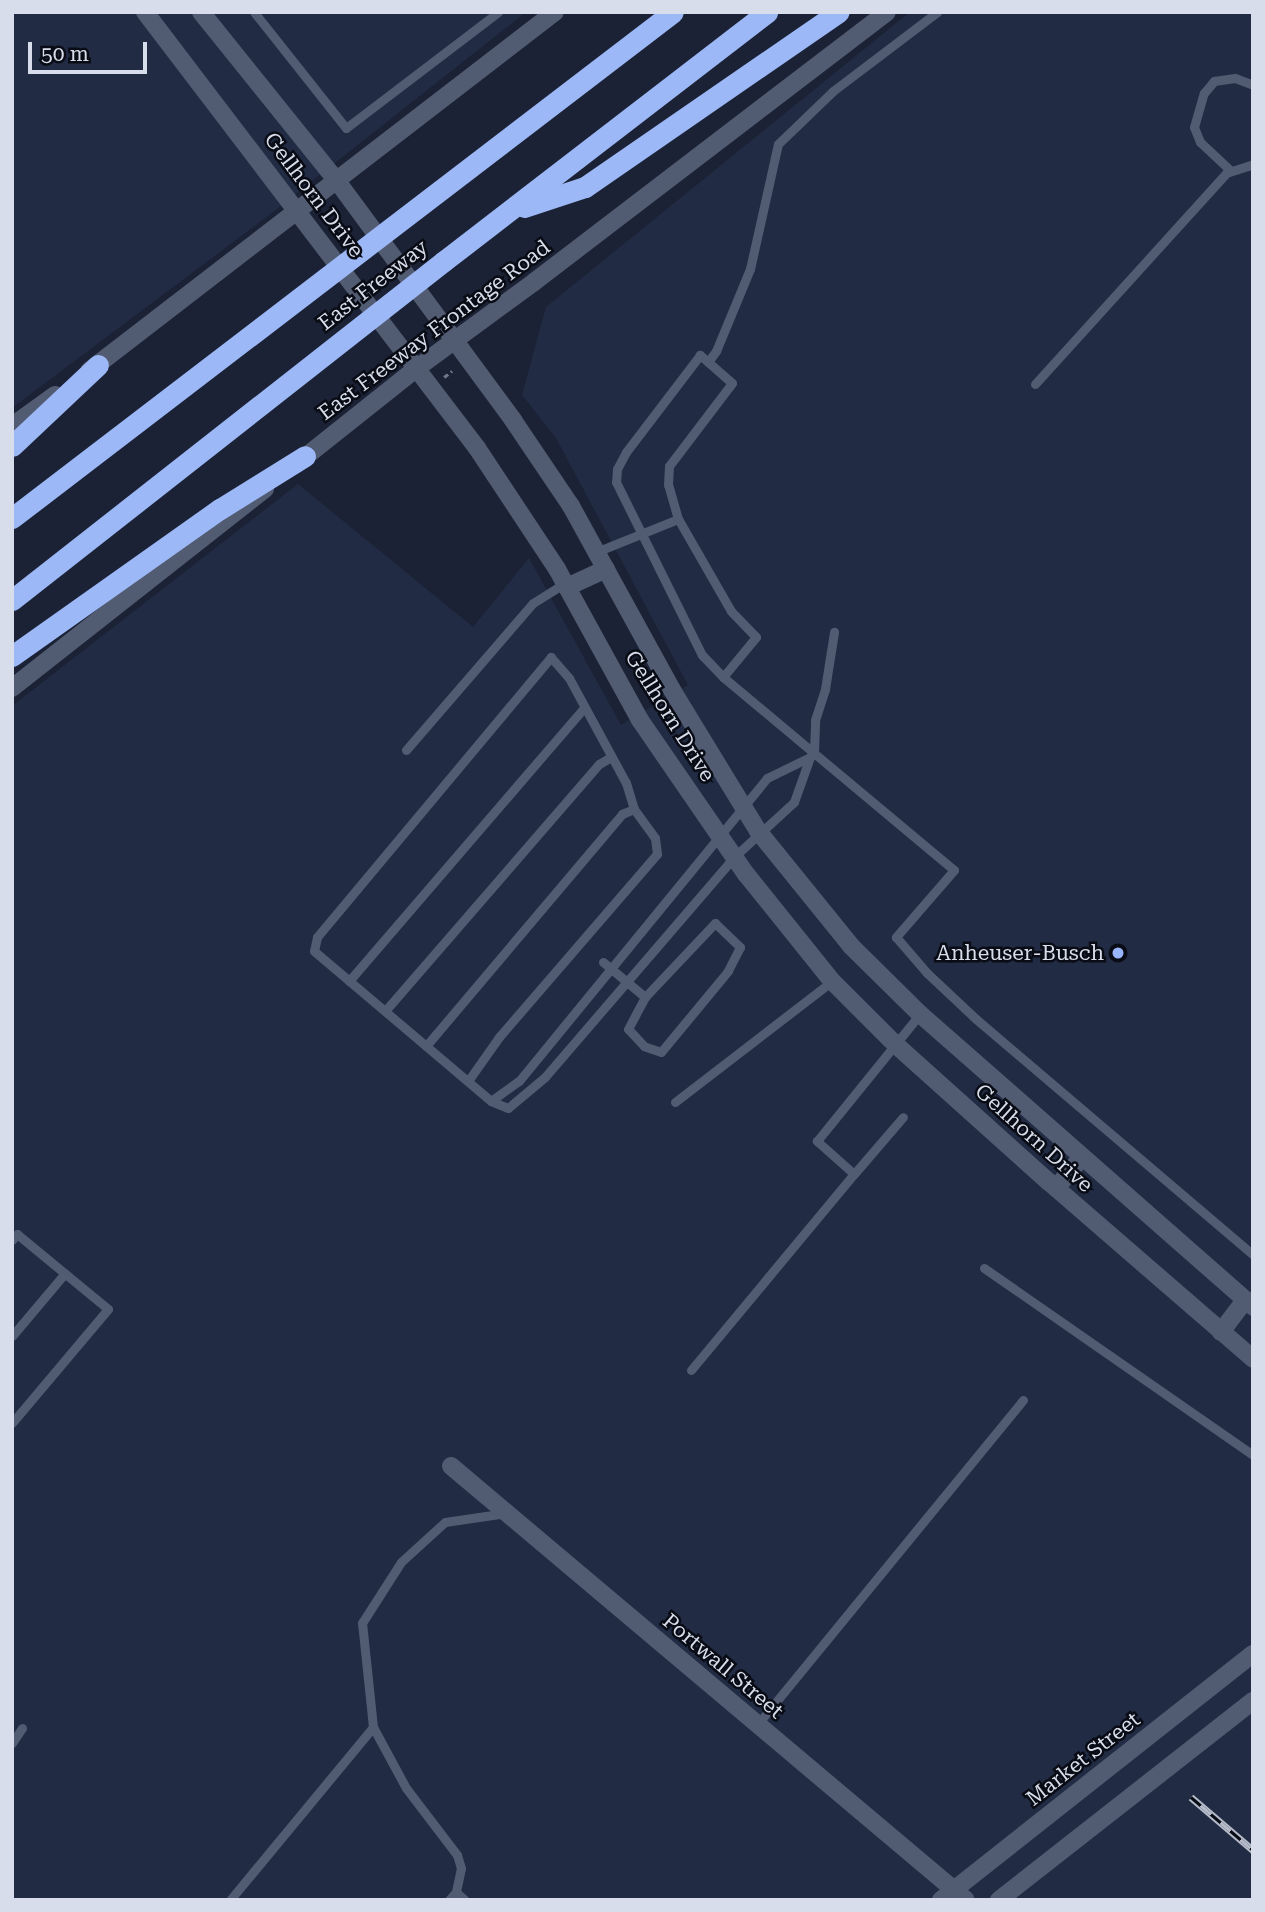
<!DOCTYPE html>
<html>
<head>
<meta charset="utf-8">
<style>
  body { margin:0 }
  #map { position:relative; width:1265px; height:1912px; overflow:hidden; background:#1b2235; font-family:"Roboto Serif",serif }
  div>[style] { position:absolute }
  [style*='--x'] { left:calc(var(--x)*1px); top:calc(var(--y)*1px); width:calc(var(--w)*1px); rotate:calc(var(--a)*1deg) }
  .built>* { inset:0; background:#212b44 }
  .path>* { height:2.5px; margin-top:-1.25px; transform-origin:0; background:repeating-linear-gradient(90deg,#707787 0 5px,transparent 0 8.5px) }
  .lane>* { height:9px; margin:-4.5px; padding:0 4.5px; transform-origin:4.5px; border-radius:4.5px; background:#515b71 }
  .street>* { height:18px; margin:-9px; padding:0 9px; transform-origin:9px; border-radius:9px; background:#515b71 }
  .secondary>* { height:18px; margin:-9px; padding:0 9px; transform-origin:9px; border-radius:9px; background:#515b71 }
  .highway>* { height:21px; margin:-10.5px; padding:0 10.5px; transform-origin:10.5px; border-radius:10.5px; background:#9db8f7 }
  .rail>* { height:7px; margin-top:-3.5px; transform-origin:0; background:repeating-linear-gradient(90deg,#090c14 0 13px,#b5bbc9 0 26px); box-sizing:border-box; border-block:2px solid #b5bbc9 }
  .dots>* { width:19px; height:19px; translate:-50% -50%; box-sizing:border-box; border:4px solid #090c14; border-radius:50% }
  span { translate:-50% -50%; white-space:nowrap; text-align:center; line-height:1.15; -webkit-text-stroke:5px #090c14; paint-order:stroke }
  .street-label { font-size:21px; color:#d7ddea }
  .poi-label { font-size:21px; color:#d7ddea }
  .right { translate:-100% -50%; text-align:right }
  .frame { position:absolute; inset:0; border:14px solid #d7ddea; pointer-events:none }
  .scale { position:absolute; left:28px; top:42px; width:119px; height:32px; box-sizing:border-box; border:4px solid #d7ddea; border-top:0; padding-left:9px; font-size:21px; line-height:24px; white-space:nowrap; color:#d7ddea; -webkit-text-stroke:5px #090c14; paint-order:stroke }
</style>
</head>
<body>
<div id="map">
  <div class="built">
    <i style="clip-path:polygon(12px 12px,526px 12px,264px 219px,12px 408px)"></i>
    <i style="clip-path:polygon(910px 12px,1253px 12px,1253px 1900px,12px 1900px,12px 706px,298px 484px,473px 627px,529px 558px,621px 725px,688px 685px,556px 438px,522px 395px,546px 307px)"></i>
  </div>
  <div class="path">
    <i style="--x:444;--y:377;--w:10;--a:-37"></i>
  </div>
  <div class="lane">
    <i style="--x:254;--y:12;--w:148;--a:51.6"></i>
    <i style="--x:346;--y:128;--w:191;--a:-37.3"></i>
    <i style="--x:1231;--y:171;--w:42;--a:-136.9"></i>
    <i style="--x:1200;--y:142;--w:16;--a:-112"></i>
    <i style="--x:1194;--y:127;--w:35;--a:-74"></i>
    <i style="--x:1204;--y:93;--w:16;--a:-50"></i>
    <i style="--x:1214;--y:81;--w:21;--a:-8"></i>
    <i style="--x:1235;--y:78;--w:19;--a:21"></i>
    <i style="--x:708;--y:362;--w:14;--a:-54"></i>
    <i style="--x:716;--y:351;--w:89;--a:-67.5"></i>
    <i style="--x:750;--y:269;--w:128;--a:-77.4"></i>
    <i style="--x:778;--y:144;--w:76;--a:-43.9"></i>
    <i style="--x:833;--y:91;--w:131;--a:-37.2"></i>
    <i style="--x:1035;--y:384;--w:285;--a:-47.8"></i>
    <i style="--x:1226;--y:173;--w:28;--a:-18"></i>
    <i style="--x:596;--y:552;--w:88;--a:-21.9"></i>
    <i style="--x:723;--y:677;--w:52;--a:-50.5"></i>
    <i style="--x:756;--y:637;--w:36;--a:-134"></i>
    <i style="--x:731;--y:611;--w:106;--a:-119.9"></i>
    <i style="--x:678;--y:519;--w:35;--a:-106"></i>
    <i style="--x:668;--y:485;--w:19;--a:-87"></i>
    <i style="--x:669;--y:466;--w:104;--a:-52.8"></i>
    <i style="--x:732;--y:383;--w:43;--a:-138.8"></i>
    <i style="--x:700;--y:355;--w:122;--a:127.3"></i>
    <i style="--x:626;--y:452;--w:19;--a:118"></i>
    <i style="--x:617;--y:469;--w:13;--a:94"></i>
    <i style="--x:616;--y:482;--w:193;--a:63.6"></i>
    <i style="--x:702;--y:655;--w:30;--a:46"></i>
    <i style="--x:723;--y:677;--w:301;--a:39.9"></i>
    <i style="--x:954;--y:870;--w:89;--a:130.9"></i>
    <i style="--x:896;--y:937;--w:48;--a:49.3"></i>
    <i style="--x:927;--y:973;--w:67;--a:43.2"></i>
    <i style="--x:976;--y:1019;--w:364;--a:40.4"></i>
    <i style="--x:406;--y:750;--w:194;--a:-49.2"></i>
    <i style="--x:533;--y:603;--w:38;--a:-32"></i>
    <i style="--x:814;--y:753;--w:33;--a:-88"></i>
    <i style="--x:815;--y:720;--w:33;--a:-72"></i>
    <i style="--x:825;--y:689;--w:58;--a:-81"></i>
    <i style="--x:603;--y:962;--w:55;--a:39.8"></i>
    <i style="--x:645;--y:997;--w:102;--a:-46.6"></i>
    <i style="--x:715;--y:923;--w:35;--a:44"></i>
    <i style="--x:740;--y:947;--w:27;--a:117"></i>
    <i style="--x:728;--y:971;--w:105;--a:129.6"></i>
    <i style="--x:661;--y:1052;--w:18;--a:-161"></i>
    <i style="--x:644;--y:1046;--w:23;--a:-133"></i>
    <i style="--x:628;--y:1029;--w:36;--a:-62"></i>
    <i style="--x:349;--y:981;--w:360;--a:-49.3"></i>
    <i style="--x:385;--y:1011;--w:327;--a:-49.1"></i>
    <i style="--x:599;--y:764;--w:14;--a:-30"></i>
    <i style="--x:426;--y:1046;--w:304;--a:-49.8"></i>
    <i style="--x:622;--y:814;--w:13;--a:-23"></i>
    <i style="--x:468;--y:1081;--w:54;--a:-54.8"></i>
    <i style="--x:499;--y:1037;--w:242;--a:-49.2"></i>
    <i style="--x:657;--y:854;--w:16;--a:-97"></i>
    <i style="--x:655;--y:838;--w:36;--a:-126"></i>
    <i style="--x:634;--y:809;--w:27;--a:-107"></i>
    <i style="--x:626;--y:783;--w:119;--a:-118.5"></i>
    <i style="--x:569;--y:678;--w:28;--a:-131"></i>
    <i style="--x:551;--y:657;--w:365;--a:129.9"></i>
    <i style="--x:317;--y:937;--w:14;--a:102"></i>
    <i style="--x:314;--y:951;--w:232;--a:40.3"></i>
    <i style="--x:491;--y:1101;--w:34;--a:-36"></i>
    <i style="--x:519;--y:1081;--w:392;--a:-50.7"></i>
    <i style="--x:767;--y:778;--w:48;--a:-26"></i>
    <i style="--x:810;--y:757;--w:48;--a:109.6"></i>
    <i style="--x:794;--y:802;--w:80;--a:137.5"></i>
    <i style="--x:735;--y:856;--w:291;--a:130.7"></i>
    <i style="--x:545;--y:1077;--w:48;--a:140"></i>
    <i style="--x:508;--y:1108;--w:18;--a:-158"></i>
    <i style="--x:675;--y:1102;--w:198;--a:-37.6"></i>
    <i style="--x:854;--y:1174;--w:75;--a:-49.3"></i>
    <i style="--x:12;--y:1240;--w:8;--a:-50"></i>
    <i style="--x:17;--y:1234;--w:118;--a:39.5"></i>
    <i style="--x:108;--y:1309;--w:149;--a:130.1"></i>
    <i style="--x:984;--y:1268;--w:328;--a:34.8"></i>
    <i style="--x:12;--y:1336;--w:82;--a:-49.9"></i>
    <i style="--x:691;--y:1370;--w:255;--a:-50.3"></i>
    <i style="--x:854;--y:1174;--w:50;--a:-138.3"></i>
    <i style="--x:817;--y:1141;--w:164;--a:-51"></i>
    <i style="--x:757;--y:1725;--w:420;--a:-50.7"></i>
    <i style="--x:373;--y:1727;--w:69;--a:61.6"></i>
    <i style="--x:406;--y:1788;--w:84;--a:52.7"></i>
    <i style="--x:457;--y:1855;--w:14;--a:73"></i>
    <i style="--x:461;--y:1868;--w:25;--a:102"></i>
    <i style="--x:12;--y:1743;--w:18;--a:-56"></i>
    <i style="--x:230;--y:1900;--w:224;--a:-50.4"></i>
    <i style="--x:373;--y:1727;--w:105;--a:-96"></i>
    <i style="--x:362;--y:1623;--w:72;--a:-57.4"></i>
    <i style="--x:401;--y:1562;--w:59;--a:-42.3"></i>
    <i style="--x:445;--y:1522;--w:62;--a:-8.4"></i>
    <i style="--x:449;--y:1900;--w:11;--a:-49"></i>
    <i style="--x:456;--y:1892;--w:12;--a:42"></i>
  </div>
  <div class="street">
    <i style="--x:451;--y:1466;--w:673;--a:40.12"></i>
  </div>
  <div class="secondary">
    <i style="--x:145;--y:12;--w:548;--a:52.71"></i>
    <i style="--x:477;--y:448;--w:145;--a:56.5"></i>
    <i style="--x:557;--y:569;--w:172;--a:61.2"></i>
    <i style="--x:640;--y:720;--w:187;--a:55.5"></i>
    <i style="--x:746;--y:874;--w:137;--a:51.2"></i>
    <i style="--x:832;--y:981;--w:89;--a:45"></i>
    <i style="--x:895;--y:1044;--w:207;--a:41.9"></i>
    <i style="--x:1049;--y:1182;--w:270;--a:40.9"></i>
    <i style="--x:201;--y:12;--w:217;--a:51.2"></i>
    <i style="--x:337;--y:181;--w:297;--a:53.6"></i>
    <i style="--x:513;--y:420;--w:104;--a:56"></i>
    <i style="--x:571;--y:506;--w:210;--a:61.2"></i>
    <i style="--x:672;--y:690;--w:165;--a:58.6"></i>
    <i style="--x:758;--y:831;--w:148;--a:51"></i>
    <i style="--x:851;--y:946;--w:97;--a:44.6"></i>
    <i style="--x:920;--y:1014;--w:444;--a:41.3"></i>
    <i style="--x:89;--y:371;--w:588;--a:-37.61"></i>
    <i style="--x:12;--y:426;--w:53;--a:-35.8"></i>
    <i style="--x:295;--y:465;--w:156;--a:-38.5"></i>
    <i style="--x:417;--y:368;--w:145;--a:-36.3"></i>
    <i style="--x:534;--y:282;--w:444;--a:-37.4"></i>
    <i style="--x:567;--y:587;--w:43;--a:-24.8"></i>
    <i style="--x:12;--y:688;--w:322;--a:-38.2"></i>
    <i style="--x:1056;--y:1188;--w:39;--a:-50"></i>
    <i style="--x:1221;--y:1332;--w:40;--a:-53"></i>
    <i style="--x:941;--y:1900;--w:397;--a:-38.3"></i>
    <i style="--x:999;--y:1900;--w:323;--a:-38.1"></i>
  </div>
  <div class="highway">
    <i style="--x:524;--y:207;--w:64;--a:-18.2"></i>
    <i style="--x:585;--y:187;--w:308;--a:-34.6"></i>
    <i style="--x:12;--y:446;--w:118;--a:-43.3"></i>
    <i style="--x:12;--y:518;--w:832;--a:-37.43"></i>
    <i style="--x:12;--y:600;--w:549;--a:-38.12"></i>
    <i style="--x:444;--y:261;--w:408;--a:-37.6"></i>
    <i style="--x:12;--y:656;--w:255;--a:-35.3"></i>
    <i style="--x:220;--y:509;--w:100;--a:-31.9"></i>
  </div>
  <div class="rail">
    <i style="--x:1191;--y:1797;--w:82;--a:40.5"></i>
  </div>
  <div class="dots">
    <i style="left:1118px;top:953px;background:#98b5fd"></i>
  </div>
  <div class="street-label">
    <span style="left:314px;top:195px;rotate:53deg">Gellhorn Drive</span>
    <span style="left:373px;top:285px;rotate:-38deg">East Freeway</span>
    <span style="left:434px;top:330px;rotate:-37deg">East Freeway Frontage Road</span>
    <span style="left:670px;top:716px;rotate:58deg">Gellhorn Drive</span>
    <span style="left:1034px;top:1138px;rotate:42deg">Gellhorn Drive</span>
    <span style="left:723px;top:1666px;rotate:40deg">Portwall Street</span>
    <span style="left:1083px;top:1759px;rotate:-38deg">Market Street</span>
  </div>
  <div class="poi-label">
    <span class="right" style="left:1104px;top:953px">Anheuser-Busch</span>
  </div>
  <div class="frame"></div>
  <div class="scale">50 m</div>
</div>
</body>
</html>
